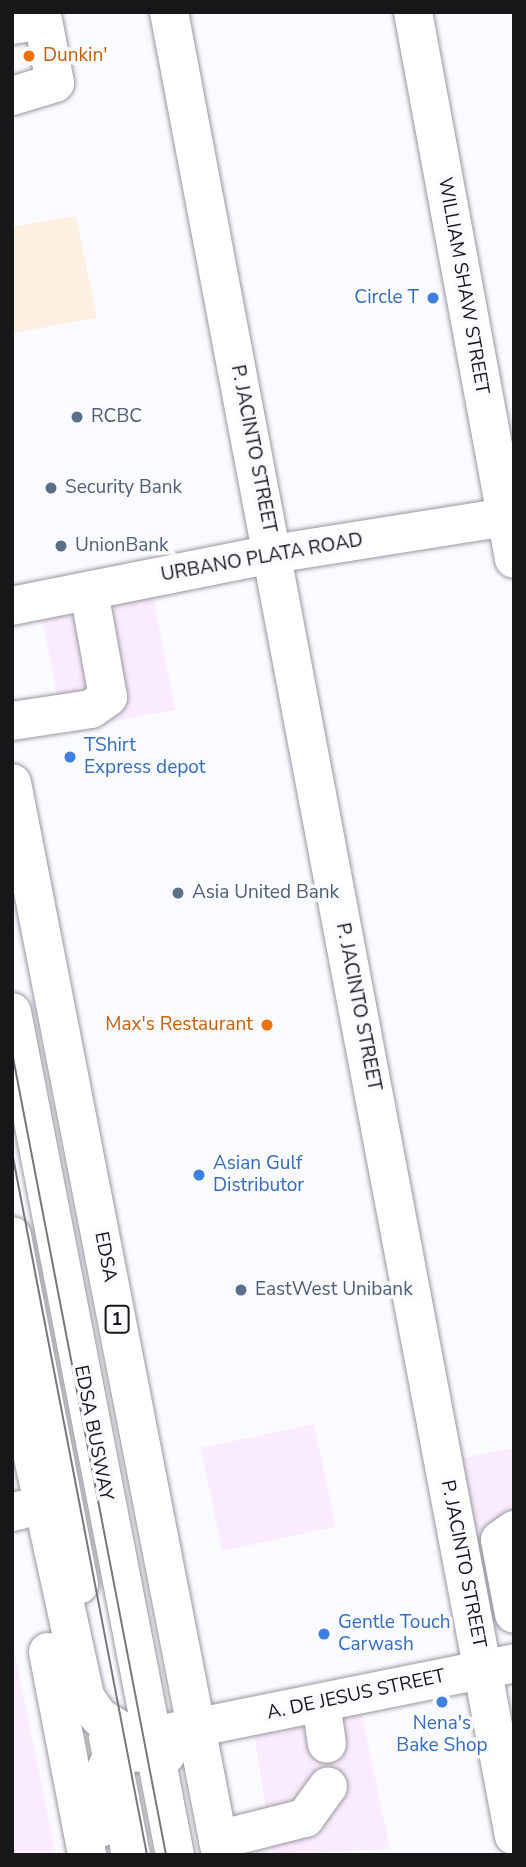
<!DOCTYPE html>
<html>
<head>
<meta charset="utf-8">
<style>
  body { margin:0 }
  #map { position:relative; width:526px; height:1867px; overflow:hidden; background:#fafbff; font-family:"Nunito Sans",sans-serif }
  div>[style] { position:absolute }
  [style*='--x'] { left:calc(var(--x)*1px); top:calc(var(--y)*1px); width:calc(var(--w)*1px); rotate:calc(var(--a)*1deg) }
  .commercial>* { inset:0; background:#fbebfe; transform-origin:0 0 }
  .industrial>* { inset:0; background:#fdefe1 }
  .roads { filter:drop-shadow(0 0 2px #97999e) drop-shadow(0 0 2px #97999e) }
  .minor>* { height:38px; margin:-19px; padding:0 19px; transform-origin:19px; border-radius:19px; background:#fff }
  .major>* { height:38px; margin:-19px; padding:0 19px; transform-origin:19px; border-radius:19px; background:#fff }
  .highway>* { height:38px; margin:-19px; padding:0 19px; transform-origin:19px; border-radius:19px; background:#fff }
  .tram>* { height:2px; margin:-1px; padding:0 1px; transform-origin:1px; border-radius:1px; background:#77787b }
  .dots>* { width:19px; height:19px; translate:-50% -50%; box-sizing:border-box; border:4px solid #fafbff; border-radius:50% }
  span { translate:-50% -50%; white-space:nowrap; text-align:center; line-height:1.15; -webkit-text-stroke:7px #fafbff; paint-order:stroke }
  .shield-label span { padding:2px 5px; background:#fafbff; border:2px solid; border-radius:5px; -webkit-text-stroke-width:0 }
  .shield-label { font-size:18px; color:#161719; font-weight:700 }
  .food-label { font-size:19px; color:#c56008 }
  .left { translate:0 -50%; text-align:left }
  .right { translate:-100% -50%; text-align:right }
  .street-label { font-size:19px; color:#161719 }
  .shop-label { font-size:19px; color:#366cbe }
  .service-label { font-size:19px; color:#4e5e75 }
  .frame { position:absolute; inset:0; border:14px solid #161719; pointer-events:none }
</style>
</head>
<body>
<div id="map">
  <div class="commercial">
    <i style="left:152px;top:591px;width:121px;height:113px;rotate:79deg"></i>
    <i style="left:314px;top:1424px;width:105px;height:116px;rotate:78deg"></i>
    <i style="clip-path:polygon(514px 1448px,514px 1628px,496px 1631px,462px 1458px)"></i>
    <i style="clip-path:polygon(12px 1641px,56px 1854px,52px 1855px,12px 1855px)"></i>
    <i style="clip-path:polygon(361px 1711px,390px 1849px,273px 1855px,254px 1733px)"></i>
  </div>
  <div class="industrial">
    <i style="clip-path:polygon(76px 216px,97px 318px,12px 333px,12px 227px)"></i>
  </div>
  <div class="roads">
    <div class="minor">
      <i style="--x:169;--y:12;--w:1856;--a:79.29"></i>
      <i style="--x:413;--y:12;--w:556;--a:79.54"></i>
      <i style="--x:12;--y:25;--w:31;--a:-9"></i>
      <i style="--x:43;--y:20;--w:64;--a:79.2"></i>
      <i style="--x:55;--y:83;--w:45;--a:163.2"></i>
      <i style="--x:12;--y:606;--w:266;--a:-11.3"></i>
      <i style="--x:273;--y:554;--w:244;--a:-9"></i>
      <i style="--x:12;--y:721;--w:80;--a:-8.6"></i>
      <i style="--x:91;--y:709;--w:21;--a:-35"></i>
      <i style="--x:108;--y:697;--w:108;--a:-100.2"></i>
      <i style="--x:12;--y:1012;--w:859;--a:79.06"></i>
      <i style="--x:12;--y:1236;--w:355;--a:79.1"></i>
      <i style="--x:12;--y:1512;--w:9;--a:-13"></i>
      <i style="--x:514;--y:1530;--w:17;--a:144"></i>
      <i style="--x:500;--y:1540;--w:75;--a:79.3"></i>
      <i style="--x:321;--y:1703;--w:41;--a:81.7"></i>
      <i style="--x:108;--y:1737;--w:120;--a:79"></i>
      <i style="--x:218;--y:1840;--w:90;--a:-14.2"></i>
      <i style="--x:305;--y:1818;--w:39;--a:-54"></i>
    </div>
    <div class="major">
      <i style="--x:198;--y:1727;--w:322;--a:-11.4"></i>
    </div>
    <div class="highway">
      <i style="--x:12;--y:783;--w:1092;--a:78.97"></i>
      <i style="--x:12;--y:1361;--w:344;--a:77.7"></i>
      <i style="--x:85;--y:1697;--w:24;--a:55"></i>
      <i style="--x:99;--y:1717;--w:29;--a:31"></i>
      <i style="--x:124;--y:1732;--w:28;--a:8"></i>
      <i style="--x:152;--y:1736;--w:47;--a:-11.1"></i>
      <i style="--x:48;--y:1652;--w:207;--a:79.1"></i>
      <i style="--x:100;--y:1828;--w:38;--a:-96"></i>
      <i style="--x:96;--y:1790;--w:28;--a:-64"></i>
      <i style="--x:108;--y:1765;--w:26;--a:-29"></i>
      <i style="--x:131;--y:1752;--w:35;--a:5"></i>
    </div>
  </div>
  <div class="tram">
    <i style="--x:12;--y:1052;--w:818;--a:79.14"></i>
    <i style="--x:12;--y:1152;--w:716;--a:79.13"></i>
  </div>
  <div class="dots">
    <i style="left:29px;top:56px;background:#e8710a"></i>
    <i style="left:433px;top:298px;background:#3f7fe0"></i>
    <i style="left:77px;top:417px;background:#5c6f8a"></i>
    <i style="left:51px;top:488px;background:#5c6f8a"></i>
    <i style="left:61px;top:546px;background:#5c6f8a"></i>
    <i style="left:70px;top:757px;background:#3f7fe0"></i>
    <i style="left:178px;top:893px;background:#5c6f8a"></i>
    <i style="left:267px;top:1025px;background:#e8710a"></i>
    <i style="left:199px;top:1175px;background:#3f7fe0"></i>
    <i style="left:241px;top:1290px;background:#5c6f8a"></i>
    <i style="left:324px;top:1634px;background:#3f7fe0"></i>
    <i style="left:442px;top:1702px;background:#3f7fe0"></i>
  </div>
  <div class="shield-label">
    <span style="left:117px;top:1319px">1</span>
  </div>
  <div class="food-label">
    <span class="left" style="left:43px;top:56px">Dunkin'</span>
    <span class="right" style="left:253px;top:1025px">Max's Restaurant</span>
  </div>
  <div class="street-label">
    <span style="left:463px;top:286px;rotate:80deg">WILLIAM SHAW STREET</span>
    <span style="left:253px;top:449px;rotate:79deg">P. JACINTO STREET</span>
    <span style="left:262px;top:558px;rotate:-10deg">URBANO PLATA ROAD</span>
    <span style="left:358px;top:1007px;rotate:79deg">P. JACINTO STREET</span>
    <span style="left:105px;top:1257px;rotate:79deg">EDSA</span>
    <span style="left:93px;top:1433px;rotate:79deg">EDSA BUSWAY</span>
    <span style="left:463px;top:1564px;rotate:79deg">P. JACINTO STREET</span>
    <span style="left:356px;top:1695px;rotate:-12deg">A. DE JESUS STREET</span>
  </div>
  <div class="shop-label">
    <span class="right" style="left:419px;top:298px">Circle T</span>
    <span class="left" style="left:84px;top:757px">TShirt<br>Express depot</span>
    <span class="left" style="left:213px;top:1175px">Asian Gulf<br>Distributor</span>
    <span class="left" style="left:338px;top:1634px">Gentle Touch<br>Carwash</span>
    <span style="left:442px;top:1735px">Nena's<br>Bake Shop</span>
  </div>
  <div class="service-label">
    <span class="left" style="left:91px;top:417px">RCBC</span>
    <span class="left" style="left:65px;top:488px">Security Bank</span>
    <span class="left" style="left:75px;top:546px">UnionBank</span>
    <span class="left" style="left:192px;top:893px">Asia United Bank</span>
    <span class="left" style="left:255px;top:1290px">EastWest Unibank</span>
  </div>
  <div class="frame"></div>
</div>
</body>
</html>
